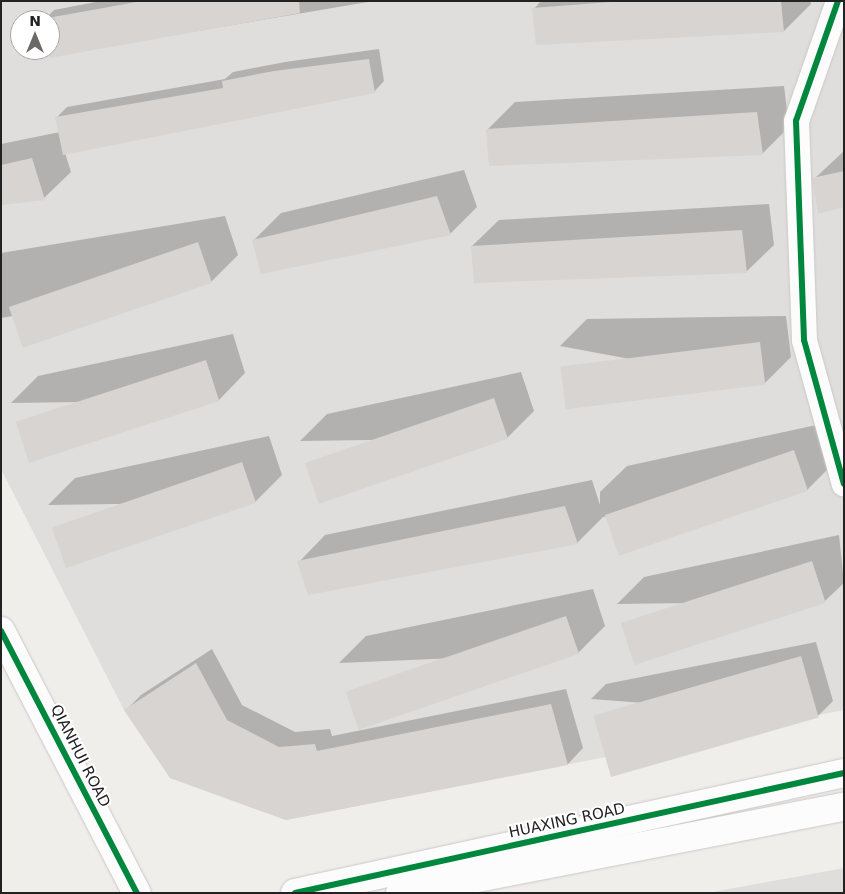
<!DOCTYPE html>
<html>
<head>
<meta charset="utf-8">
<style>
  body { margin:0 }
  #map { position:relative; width:845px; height:894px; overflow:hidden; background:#f0eeeb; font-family:"DejaVu Sans",sans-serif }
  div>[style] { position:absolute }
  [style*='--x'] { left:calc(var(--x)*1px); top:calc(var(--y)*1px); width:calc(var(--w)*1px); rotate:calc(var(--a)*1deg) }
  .residential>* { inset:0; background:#dfdedc }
  .shadow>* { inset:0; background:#0003 }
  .building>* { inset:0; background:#d7d4d2; transform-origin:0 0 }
  .roads { filter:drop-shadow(0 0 1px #c9c8c7) drop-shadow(0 0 1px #c9c8c7) }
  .minor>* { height:25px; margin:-12.5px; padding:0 12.5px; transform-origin:12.5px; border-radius:12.5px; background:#fdfcfc }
  .tertiary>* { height:28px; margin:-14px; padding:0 14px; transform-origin:14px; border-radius:14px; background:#fdfcfc }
  .cycleway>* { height:6px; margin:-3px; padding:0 3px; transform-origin:3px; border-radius:3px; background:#00873e }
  span { translate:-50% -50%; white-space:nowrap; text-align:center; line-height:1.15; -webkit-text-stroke:4px #fff; paint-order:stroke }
  .street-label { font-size:15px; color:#222 }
  .frame { position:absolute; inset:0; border:2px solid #222; pointer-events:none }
  .north { position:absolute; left:10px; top:10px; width:50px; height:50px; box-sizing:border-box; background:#fff; border:1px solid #a7a7a7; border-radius:50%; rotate:0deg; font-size:14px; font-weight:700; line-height:20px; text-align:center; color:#222 }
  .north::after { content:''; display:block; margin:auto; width:18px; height:22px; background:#6a6968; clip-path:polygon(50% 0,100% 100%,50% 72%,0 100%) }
</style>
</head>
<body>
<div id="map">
  <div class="residential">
    <i style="clip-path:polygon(evenodd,1px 1px,844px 1px,844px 710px,286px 820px,170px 778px,124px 710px,1px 469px,1px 1px,20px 20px,50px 20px,50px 50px,20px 50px,20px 20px)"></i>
    <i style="clip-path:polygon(844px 868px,844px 893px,707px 893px)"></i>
  </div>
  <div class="shadow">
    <i style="clip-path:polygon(101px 1px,374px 1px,50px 56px,50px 20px,44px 20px,54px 10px)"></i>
    <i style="clip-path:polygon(541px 1px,810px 1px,811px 4px,784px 31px,537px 43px,534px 9px)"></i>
    <i style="clip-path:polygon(379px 49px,384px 81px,374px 92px,65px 153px,71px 172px,44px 198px,1px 204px,1px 144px,60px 132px,57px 117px,67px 107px,225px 79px,233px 72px,285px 62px)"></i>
    <i style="clip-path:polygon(784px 86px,789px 127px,762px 154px,488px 129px,515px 102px)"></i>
    <i style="clip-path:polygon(844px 151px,844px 206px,814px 179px)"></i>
    <i style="clip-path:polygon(464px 170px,477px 207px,450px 234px,254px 240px,281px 213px)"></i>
    <i style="clip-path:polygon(769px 204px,774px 245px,747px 271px,472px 246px,499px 220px)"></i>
    <i style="clip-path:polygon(225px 216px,238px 255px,211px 282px,1px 318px,1px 253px)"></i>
    <i style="clip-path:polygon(786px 316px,791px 357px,764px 384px,560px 346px,587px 319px)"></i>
    <i style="clip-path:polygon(233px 334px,245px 373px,219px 400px,11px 403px,38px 376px)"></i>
    <i style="clip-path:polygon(521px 372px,534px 411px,507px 438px,300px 441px,327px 414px)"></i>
    <i style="clip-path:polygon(821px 424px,834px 463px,807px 490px,603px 517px,577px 543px,299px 562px,325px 535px,592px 480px,600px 505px,600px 492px,627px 466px)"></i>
    <i style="clip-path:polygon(269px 436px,282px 475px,255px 502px,48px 505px,75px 478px)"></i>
    <i style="clip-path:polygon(839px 535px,844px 583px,825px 601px,617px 604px,644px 577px)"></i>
    <i style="clip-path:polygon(593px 589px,605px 626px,578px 653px,339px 663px,366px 636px)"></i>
    <i style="clip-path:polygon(816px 642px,833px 701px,818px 716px,591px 699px,606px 684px)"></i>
    <i style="clip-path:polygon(212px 649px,242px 705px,295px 732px,330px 729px,332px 736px,566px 689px,583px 748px,568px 764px,286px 819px,126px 710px,141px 695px)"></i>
  </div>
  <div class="building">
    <i style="clip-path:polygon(142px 1px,299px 1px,300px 13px,49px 58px,50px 20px,42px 19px)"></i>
    <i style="clip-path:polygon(624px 1px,781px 1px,784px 32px,536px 45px,532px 8px)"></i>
    <i style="clip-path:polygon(369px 59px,375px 93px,63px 155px,55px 117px,223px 88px,222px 81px,274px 71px)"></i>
    <i style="clip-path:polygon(757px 112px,763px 155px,489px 166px,486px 129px)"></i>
    <i style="clip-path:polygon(32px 158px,45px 200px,1px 205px,1px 165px)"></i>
    <i style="clip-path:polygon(844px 171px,844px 207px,818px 214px,812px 178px)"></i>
    <i style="clip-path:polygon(437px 196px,451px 235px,261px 274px,252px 240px)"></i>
    <i style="clip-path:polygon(742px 230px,747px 273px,474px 283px,471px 246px)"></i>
    <i style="left:198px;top:242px;width:43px;height:200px;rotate:71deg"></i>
    <i style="left:760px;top:342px;width:43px;height:201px;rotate:83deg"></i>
    <i style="left:206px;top:360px;width:43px;height:200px;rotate:72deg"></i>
    <i style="left:494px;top:398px;width:43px;height:200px;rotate:71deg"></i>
    <i style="left:794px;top:450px;width:43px;height:200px;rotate:71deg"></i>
    <i style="left:242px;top:462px;width:43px;height:201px;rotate:71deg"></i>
    <i style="clip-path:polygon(565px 506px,578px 544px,308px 595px,297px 561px)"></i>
    <i style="left:812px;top:561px;width:44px;height:201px;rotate:72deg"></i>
    <i style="left:566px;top:616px;width:40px;height:233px;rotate:71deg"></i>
    <i style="left:801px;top:656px;width:64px;height:216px;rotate:74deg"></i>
    <i style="clip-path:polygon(196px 663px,227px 720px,279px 747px,315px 744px,317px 751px,551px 704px,568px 765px,286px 820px,170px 778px,124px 710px)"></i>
  </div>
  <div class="roads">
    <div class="minor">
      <i style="--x:838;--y:1;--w:127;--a:109.3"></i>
      <i style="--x:796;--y:121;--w:219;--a:87.9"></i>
      <i style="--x:804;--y:340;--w:149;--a:74.5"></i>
    </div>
    <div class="tertiary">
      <i style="--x:1;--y:631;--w:295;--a:62.6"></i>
      <i style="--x:295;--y:893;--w:562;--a:-12.33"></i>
      <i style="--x:400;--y:893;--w:452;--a:-11"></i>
    </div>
  </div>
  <div class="cycleway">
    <i style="--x:838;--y:1;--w:127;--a:109.3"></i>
    <i style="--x:796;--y:121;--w:219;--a:87.9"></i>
    <i style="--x:804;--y:340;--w:149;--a:74.5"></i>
    <i style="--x:1;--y:631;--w:295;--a:62.6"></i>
    <i style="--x:295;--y:893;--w:562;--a:-12.33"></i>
  </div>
  <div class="street-label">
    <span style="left:80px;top:756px;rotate:63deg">QIANHUI ROAD</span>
    <span style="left:567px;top:821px;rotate:-12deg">HUAXING ROAD</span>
  </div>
  <div class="frame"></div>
  <div class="north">N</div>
</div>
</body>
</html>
